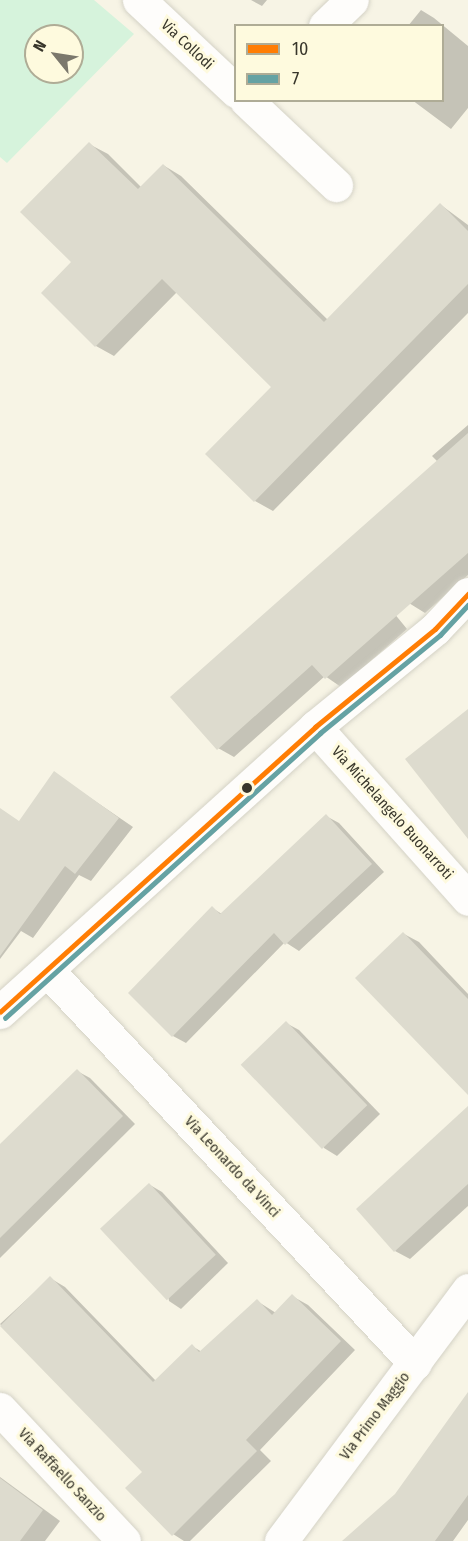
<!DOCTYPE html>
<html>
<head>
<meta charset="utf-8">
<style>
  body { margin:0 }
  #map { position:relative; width:468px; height:1541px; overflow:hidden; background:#f7f4e5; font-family:"Fira Sans Condensed",sans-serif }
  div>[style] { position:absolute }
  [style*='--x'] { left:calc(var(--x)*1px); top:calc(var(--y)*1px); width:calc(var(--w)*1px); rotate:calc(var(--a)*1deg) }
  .green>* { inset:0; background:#d6f3dc }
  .shadow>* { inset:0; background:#0003 }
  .building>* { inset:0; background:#dddbce; transform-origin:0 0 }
  .roads { filter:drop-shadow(0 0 2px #d4d2c6) drop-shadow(0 0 2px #d4d2c6) }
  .street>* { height:33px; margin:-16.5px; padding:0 16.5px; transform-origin:16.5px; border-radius:16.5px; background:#fefdfb }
  .bus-1>* { height:4.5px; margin:-2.25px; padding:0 2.25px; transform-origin:2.25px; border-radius:2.25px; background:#ff7d04 }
  .bus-2>* { height:4.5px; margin:-2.25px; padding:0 2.25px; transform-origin:2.25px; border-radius:2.25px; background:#65a2a3 }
  .dots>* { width:16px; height:16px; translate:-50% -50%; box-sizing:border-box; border:3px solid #fefade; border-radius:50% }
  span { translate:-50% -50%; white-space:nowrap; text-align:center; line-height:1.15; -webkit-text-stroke:6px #fefade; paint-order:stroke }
  .street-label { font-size:15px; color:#38362b }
  .legend { position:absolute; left:234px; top:24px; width:210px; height:78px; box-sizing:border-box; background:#fefade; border:2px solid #afac96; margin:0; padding:8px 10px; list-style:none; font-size:18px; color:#38362b }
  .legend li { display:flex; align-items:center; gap:12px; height:30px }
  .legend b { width:30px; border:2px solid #afac96 }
  .north { position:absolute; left:24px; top:24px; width:60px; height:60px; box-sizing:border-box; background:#fefade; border:2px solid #afac96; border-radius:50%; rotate:300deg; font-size:16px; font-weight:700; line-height:24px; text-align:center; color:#38362b }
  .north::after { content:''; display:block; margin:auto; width:21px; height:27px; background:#7b786c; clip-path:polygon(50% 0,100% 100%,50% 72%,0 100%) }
</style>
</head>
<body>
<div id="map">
  <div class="green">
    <i style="clip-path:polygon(evenodd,0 0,94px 0,134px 34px,7px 163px,0 157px,0 0,36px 36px,72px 36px,72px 72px,36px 72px,36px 36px)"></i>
  </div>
  <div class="shadow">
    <i style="clip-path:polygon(251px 0,267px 0,262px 6px)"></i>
    <i style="clip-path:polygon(421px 10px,434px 18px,468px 46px,468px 108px,451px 129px,412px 100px,442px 100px,442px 26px,408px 26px)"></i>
    <i style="clip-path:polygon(89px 144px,108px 154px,142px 188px,163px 165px,181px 176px,328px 320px,441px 205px,468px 225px,468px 313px,273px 511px,255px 501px,273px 387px,177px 292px,114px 356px,96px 346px,73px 262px)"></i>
    <i style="clip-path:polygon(468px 425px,468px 575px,425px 613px,362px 574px,407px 629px,341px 687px,325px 676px,234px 757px,218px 748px,438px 462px,432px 456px)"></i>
    <i style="clip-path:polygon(54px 773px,133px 827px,91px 881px,79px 875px,33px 938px,21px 931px,0 959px,0 826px,20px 822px)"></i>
    <i style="clip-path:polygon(326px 816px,339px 823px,384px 872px,299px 951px,285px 942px,186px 1043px,173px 1036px,212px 908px,222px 914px)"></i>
    <i style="clip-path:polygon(404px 934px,419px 942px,468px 994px,468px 1093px)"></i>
    <i style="clip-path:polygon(286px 1023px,299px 1030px,380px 1114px,337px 1156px,324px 1148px)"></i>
    <i style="clip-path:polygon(77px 1071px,90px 1078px,135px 1124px,0 1258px,0 1146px)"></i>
    <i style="clip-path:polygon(468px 1108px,468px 1206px,410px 1259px,395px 1251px)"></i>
    <i style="clip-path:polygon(150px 1185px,162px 1192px,228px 1263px,181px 1309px,169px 1301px)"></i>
    <i style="clip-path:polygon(50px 1278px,65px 1287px,156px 1381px,192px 1346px,202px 1352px,257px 1301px,276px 1313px,292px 1296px,308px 1305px,355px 1350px,260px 1450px,271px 1461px,190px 1541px,184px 1541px,173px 1534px,144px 1472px,0 1324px)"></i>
    <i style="clip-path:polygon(468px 1397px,468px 1520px,453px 1541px,345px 1541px,396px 1495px)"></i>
    <i style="clip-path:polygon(0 1477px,60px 1521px,45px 1541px,0 1541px)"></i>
  </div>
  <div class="building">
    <i style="clip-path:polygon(89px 142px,138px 189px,163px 164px,324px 322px,440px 203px,468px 231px,468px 284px,254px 502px,205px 454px,271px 387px,162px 279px,95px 347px,41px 293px,71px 262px,20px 212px)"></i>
    <i style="clip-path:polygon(468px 433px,468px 553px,325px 679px,312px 665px,217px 750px,170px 697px)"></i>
    <i style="clip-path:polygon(468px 709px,468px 839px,405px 759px)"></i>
    <i style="clip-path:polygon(54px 771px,119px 818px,75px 874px,65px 866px,0 956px,0 808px,19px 821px)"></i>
    <i style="clip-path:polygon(326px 814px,372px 864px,285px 945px,274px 933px,172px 1037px,128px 993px,212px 906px,220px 914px)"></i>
    <i style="clip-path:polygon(403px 932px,468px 999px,468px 1095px,355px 978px)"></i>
    <i style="left:286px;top:1021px;width:117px;height:63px;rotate:46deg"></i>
    <i style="clip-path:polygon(77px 1069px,123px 1116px,0 1238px,0 1144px)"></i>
    <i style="clip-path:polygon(468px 1106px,468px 1184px,394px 1252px,356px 1209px)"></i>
    <i style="left:149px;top:1183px;width:98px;height:67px;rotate:47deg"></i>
    <i style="clip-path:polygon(50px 1276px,153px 1382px,192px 1344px,199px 1352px,257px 1299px,272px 1315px,292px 1294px,341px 1341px,246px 1440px,257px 1451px,172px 1536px,125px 1488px,142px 1472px,0 1326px)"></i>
    <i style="clip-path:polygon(468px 1392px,468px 1495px,435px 1541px,342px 1541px,395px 1494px)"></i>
    <i style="clip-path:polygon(0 1478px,43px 1510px,20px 1541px,0 1541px)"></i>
  </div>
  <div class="roads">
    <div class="street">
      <i style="--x:139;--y:0;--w:133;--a:43.2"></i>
      <i style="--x:325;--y:26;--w:37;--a:-44"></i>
      <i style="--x:246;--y:100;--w:124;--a:43.4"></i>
      <i style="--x:315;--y:727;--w:230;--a:48.3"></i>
      <i style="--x:48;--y:971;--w:537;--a:46.89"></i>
      <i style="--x:0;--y:1012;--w:425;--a:-42.1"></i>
      <i style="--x:315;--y:727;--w:155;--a:-39.2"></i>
      <i style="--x:435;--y:629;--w:48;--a:-46.7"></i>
      <i style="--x:0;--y:1409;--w:181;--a:46.8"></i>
      <i style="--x:281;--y:1541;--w:313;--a:-53.3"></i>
    </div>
  </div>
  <div class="bus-1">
    <i style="--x:0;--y:1012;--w:425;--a:-42.1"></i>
    <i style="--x:315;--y:727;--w:155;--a:-39.2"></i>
    <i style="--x:435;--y:629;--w:48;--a:-46.7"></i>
  </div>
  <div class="bus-2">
    <i style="--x:5;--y:1018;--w:425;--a:-42.1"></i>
    <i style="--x:320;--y:733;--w:155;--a:-39.2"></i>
    <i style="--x:440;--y:635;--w:41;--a:-47"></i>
  </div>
  <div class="dots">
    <i style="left:247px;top:788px;background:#38362b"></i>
  </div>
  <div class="street-label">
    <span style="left:187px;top:45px;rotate:43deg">Via Collodi</span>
    <span style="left:392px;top:813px;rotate:48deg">Via Michelangelo Buonarroti</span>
    <span style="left:232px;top:1167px;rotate:47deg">Via Leonardo da Vinci</span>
    <span style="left:375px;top:1416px;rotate:-53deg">Via Primo Maggio</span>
    <span style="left:62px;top:1475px;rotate:47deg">Via Raffaello Sanzio</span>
  </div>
  <ul class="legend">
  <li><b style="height:8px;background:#ff7d04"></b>10</li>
  <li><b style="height:8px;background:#65a2a3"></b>7</li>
  </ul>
  <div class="north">N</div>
</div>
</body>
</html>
